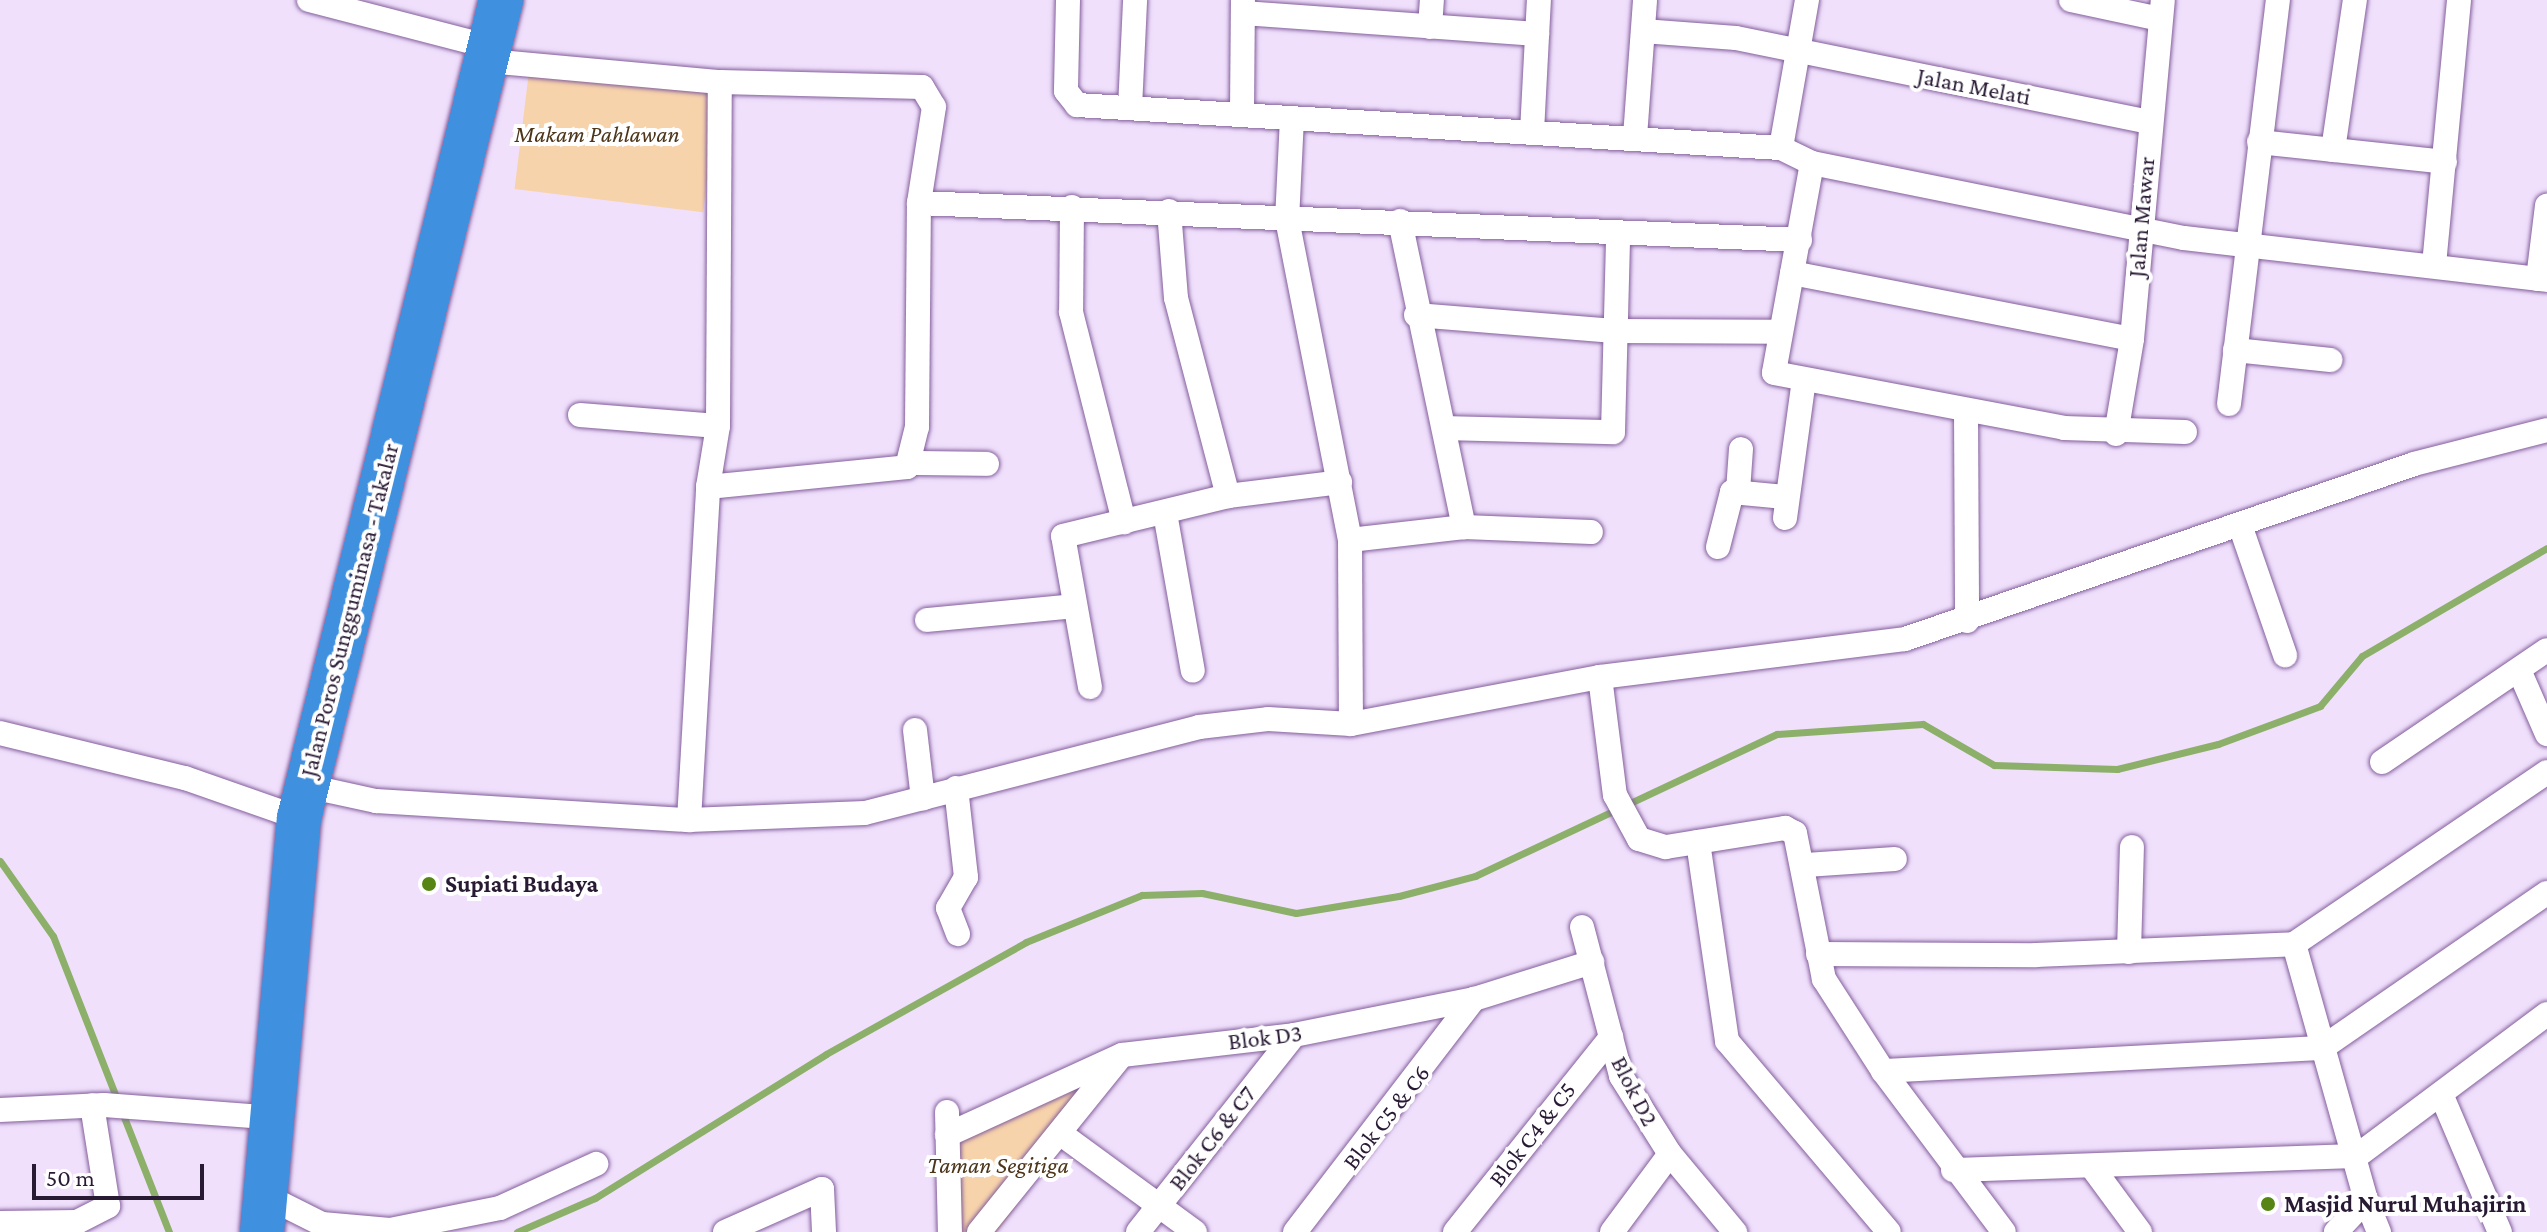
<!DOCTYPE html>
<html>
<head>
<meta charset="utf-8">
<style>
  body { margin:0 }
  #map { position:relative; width:2547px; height:1232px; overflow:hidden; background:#f0e0fc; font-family:"Crimson Pro",serif }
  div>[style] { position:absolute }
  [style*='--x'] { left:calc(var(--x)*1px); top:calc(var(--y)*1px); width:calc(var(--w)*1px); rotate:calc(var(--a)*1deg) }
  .green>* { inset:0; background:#f7d3ab; transform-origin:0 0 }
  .stream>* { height:7px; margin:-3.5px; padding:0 3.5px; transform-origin:3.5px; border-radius:3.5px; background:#8cb069 }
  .roads { filter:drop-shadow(0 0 2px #835e9c) drop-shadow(0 0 2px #835e9c) }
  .street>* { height:24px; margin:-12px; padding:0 12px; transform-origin:12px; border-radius:12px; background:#fff }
  .highway>* { height:44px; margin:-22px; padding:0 22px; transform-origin:22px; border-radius:22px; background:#3f90df }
  .dots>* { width:22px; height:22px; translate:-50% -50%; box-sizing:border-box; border:4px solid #fff; border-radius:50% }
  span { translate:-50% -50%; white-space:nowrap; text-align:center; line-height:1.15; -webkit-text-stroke:8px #fff; paint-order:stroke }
  .street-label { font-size:24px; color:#291a34 }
  .park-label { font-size:24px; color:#4c3519; font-style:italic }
  .poi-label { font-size:24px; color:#291a34; font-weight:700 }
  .left { translate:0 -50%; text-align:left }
  .scale { position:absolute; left:32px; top:1164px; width:172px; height:36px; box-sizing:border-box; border:4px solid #291a34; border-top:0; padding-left:10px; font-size:24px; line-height:28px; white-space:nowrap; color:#291a34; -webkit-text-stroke:6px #fff; paint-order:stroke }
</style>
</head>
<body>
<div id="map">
  <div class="green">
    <i style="left:530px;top:63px;width:190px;height:127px;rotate:7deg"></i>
    <i style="clip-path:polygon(1117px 1070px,997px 1232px,961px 1232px,959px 1140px)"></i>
  </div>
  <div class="stream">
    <i style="--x:0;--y:861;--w:92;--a:54.8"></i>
    <i style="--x:53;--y:936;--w:318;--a:68.6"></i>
    <i style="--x:517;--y:1232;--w:85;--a:-23.6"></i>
    <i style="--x:595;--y:1198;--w:272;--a:-31.9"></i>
    <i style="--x:826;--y:1054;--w:229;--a:-29.2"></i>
    <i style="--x:1026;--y:942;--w:125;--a:-22.1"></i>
    <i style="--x:1142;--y:895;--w:60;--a:-1.9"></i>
    <i style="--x:1202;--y:893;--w:96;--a:12"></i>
    <i style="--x:1296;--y:913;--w:104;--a:-9.4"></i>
    <i style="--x:1399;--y:896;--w:79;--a:-14.7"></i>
    <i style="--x:1475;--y:876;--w:334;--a:-25.2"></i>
    <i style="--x:1777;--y:734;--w:146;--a:-3.9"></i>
    <i style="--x:1923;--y:724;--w:82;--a:30"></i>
    <i style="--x:1994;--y:765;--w:123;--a:1.9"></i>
    <i style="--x:2117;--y:769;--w:104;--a:-13.9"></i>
    <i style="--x:2218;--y:744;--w:109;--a:-20.4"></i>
    <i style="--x:2320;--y:706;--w:65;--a:-50"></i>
    <i style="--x:2362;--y:656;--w:214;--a:-30.3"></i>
  </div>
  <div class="roads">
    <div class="street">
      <i style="--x:309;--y:0;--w:188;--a:14.5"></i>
      <i style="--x:1068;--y:0;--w:91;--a:91.3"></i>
      <i style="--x:1066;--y:91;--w:18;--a:52"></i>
      <i style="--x:1077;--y:105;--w:705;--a:3.5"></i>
      <i style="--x:1807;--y:0;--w:150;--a:100"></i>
      <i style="--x:1781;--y:148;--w:34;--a:26"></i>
      <i style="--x:1812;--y:163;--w:213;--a:100.3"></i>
      <i style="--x:1774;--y:373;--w:295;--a:10.7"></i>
      <i style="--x:2064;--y:428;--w:121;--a:1.9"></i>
      <i style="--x:2071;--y:0;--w:91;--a:12.1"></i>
      <i style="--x:1243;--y:13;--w:295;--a:4.1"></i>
      <i style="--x:1430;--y:27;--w:27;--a:-86"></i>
      <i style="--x:1643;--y:31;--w:93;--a:4.3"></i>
      <i style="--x:1736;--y:38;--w:421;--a:11.5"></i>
      <i style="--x:488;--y:61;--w:233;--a:5.2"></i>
      <i style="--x:720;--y:82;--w:202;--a:1.4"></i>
      <i style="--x:922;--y:87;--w:23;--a:59"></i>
      <i style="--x:934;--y:107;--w:97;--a:98.9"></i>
      <i style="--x:1130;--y:108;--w:108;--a:-87.3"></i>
      <i style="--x:1242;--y:111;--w:111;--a:-89.5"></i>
      <i style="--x:1292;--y:118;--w:101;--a:92.8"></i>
      <i style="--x:1287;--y:219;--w:327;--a:78.9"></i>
      <i style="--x:1350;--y:540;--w:184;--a:89.7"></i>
      <i style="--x:1532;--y:132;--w:132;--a:-87"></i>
      <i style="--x:1635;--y:137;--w:137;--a:-85.8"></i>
      <i style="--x:2259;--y:142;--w:187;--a:6.1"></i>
      <i style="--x:2333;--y:150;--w:152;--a:-81.7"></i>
      <i style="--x:1812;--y:163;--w:379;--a:11.4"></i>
      <i style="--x:2184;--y:238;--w:365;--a:6.6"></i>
      <i style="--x:1072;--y:207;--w:105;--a:90.5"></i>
      <i style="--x:1071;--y:312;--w:217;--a:75.8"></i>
      <i style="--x:1169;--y:211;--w:87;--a:85.4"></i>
      <i style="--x:1176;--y:298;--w:205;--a:75.3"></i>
      <i style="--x:1400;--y:221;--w:313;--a:78.2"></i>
      <i style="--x:2434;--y:265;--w:266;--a:-84.6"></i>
      <i style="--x:1792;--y:273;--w:346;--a:11"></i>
      <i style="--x:2538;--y:279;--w:74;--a:-83"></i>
      <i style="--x:1416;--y:315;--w:199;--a:4.6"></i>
      <i style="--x:1614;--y:331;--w:164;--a:0.3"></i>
      <i style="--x:2235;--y:350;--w:96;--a:6"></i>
      <i style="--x:2229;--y:404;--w:407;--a:-83.1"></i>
      <i style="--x:1966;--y:411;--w:210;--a:89.7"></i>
      <i style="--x:580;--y:415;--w:138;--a:4.6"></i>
      <i style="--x:1444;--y:428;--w:169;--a:1.4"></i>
      <i style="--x:1613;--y:432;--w:197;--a:-88.5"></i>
      <i style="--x:2116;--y:434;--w:96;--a:-80.4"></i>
      <i style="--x:2132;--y:339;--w:340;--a:-84.8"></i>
      <i style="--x:909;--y:463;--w:78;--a:0.7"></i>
      <i style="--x:708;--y:487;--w:62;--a:-80.7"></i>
      <i style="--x:718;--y:426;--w:344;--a:-89.7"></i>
      <i style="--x:1738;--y:491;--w:42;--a:-85.9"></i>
      <i style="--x:1165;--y:513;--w:160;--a:80"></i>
      <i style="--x:1785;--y:518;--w:139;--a:-82.2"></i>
      <i style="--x:2240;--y:525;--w:138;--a:70.9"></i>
      <i style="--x:1350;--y:540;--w:115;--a:-6.5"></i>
      <i style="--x:1464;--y:527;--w:127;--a:2.3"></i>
      <i style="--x:1718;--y:547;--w:57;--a:-75.7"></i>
      <i style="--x:1732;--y:492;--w:53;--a:5.4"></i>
      <i style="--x:927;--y:620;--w:148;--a:-5.4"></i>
      <i style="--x:2519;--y:670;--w:70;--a:66.4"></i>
      <i style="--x:1600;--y:677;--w:119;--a:82.8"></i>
      <i style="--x:1615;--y:795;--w:50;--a:61.4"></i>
      <i style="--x:1639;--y:839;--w:28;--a:17"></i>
      <i style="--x:1666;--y:847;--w:121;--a:-9.1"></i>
      <i style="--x:1785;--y:828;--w:11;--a:27"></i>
      <i style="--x:1795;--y:833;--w:149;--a:78.8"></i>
      <i style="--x:1824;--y:979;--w:109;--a:57.3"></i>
      <i style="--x:1883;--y:1071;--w:440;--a:-3"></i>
      <i style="--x:2322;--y:1048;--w:273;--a:-34.6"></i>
      <i style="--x:1090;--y:687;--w:153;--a:-100.1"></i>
      <i style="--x:1063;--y:536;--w:170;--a:-13.6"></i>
      <i style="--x:1228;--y:496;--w:113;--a:-7.1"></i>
      <i style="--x:915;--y:730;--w:69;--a:83.4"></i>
      <i style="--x:0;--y:733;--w:190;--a:13.7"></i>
      <i style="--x:185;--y:778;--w:121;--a:19.3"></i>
      <i style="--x:2382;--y:762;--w:199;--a:-34.2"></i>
      <i style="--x:307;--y:786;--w:71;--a:12.3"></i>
      <i style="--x:376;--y:801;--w:314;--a:3.5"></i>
      <i style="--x:689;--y:820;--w:176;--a:-2.3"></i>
      <i style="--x:865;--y:813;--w:345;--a:-14.4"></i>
      <i style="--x:1199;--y:727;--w:69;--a:-6.6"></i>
      <i style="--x:1268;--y:719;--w:83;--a:3.4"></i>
      <i style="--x:1351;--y:724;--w:253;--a:-10.7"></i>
      <i style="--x:1600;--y:677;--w:307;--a:-7.1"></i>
      <i style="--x:1905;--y:639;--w:538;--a:-18.97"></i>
      <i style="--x:2414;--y:464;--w:137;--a:-14.3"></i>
      <i style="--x:956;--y:788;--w:90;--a:83.6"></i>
      <i style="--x:966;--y:877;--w:36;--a:120"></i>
      <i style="--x:948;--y:908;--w:28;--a:69"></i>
      <i style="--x:689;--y:820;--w:334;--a:-86.7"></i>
      <i style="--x:708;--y:487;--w:200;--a:-5.7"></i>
      <i style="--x:907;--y:467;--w:41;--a:-76"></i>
      <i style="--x:917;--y:427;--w:224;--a:-89.5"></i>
      <i style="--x:919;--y:203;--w:882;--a:2.4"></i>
      <i style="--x:1698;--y:842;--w:201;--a:81.7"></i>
      <i style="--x:1727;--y:1041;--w:250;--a:49.7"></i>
      <i style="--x:1806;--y:865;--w:89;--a:-3.9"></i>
      <i style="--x:1582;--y:927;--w:154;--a:75.3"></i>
      <i style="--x:1621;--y:1076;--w:92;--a:57.9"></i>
      <i style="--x:1670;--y:1154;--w:102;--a:50.2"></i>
      <i style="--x:2294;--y:944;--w:266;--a:74.3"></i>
      <i style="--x:2366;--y:1200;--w:44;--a:133.2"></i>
      <i style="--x:2129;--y:952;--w:105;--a:-88.4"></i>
      <i style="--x:1818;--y:954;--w:218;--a:0.3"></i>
      <i style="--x:2036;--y:955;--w:258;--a:-2.4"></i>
      <i style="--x:2294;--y:944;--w:306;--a:-34.2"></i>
      <i style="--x:1883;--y:1071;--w:201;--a:53.1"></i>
      <i style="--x:2441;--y:1094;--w:150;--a:66.9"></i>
      <i style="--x:0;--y:1110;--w:104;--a:-2.8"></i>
      <i style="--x:104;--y:1105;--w:172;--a:4.3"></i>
      <i style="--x:947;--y:1112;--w:120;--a:88.6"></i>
      <i style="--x:1061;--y:1134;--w:166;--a:36.2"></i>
      <i style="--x:947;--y:1135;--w:192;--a:-24.6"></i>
      <i style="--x:1122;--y:1055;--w:173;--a:-6.6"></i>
      <i style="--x:1294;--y:1035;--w:184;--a:-11.3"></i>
      <i style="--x:1474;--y:999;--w:124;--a:-17.4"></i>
      <i style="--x:2092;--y:1167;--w:81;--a:53.6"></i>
      <i style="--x:1953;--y:1170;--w:404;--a:-2"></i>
      <i style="--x:2357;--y:1156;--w:237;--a:-36.8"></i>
      <i style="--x:266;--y:1196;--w:63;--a:26.6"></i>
      <i style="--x:322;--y:1224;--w:68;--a:5"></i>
      <i style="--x:390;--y:1230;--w:112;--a:-11.3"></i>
      <i style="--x:500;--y:1208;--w:106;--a:-24.6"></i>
      <i style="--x:2366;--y:1200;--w:35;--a:68"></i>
      <i style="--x:0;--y:1223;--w:77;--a:-0.7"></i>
      <i style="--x:77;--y:1222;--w:35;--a:-27"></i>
      <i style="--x:108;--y:1206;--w:102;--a:-99"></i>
      <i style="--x:725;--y:1232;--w:106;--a:-23.9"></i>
      <i style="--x:822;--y:1189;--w:43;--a:87.3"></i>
      <i style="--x:979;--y:1232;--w:225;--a:-51.1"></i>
      <i style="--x:1138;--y:1232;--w:251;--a:-51.6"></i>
      <i style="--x:1295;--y:1232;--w:294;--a:-52.5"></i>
      <i style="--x:1455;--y:1232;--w:250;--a:-51.3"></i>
      <i style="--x:1612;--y:1232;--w:97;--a:-53.4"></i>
    </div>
    <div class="highway">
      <i style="--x:262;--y:1232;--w:416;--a:-84.9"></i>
      <i style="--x:299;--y:818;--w:843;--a:-76.13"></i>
    </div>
  </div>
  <div class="dots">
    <i style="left:429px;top:884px;background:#578515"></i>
    <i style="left:2268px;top:1204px;background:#578515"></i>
  </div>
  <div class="street-label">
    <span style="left:1974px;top:86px;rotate:11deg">Jalan Melati</span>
    <span style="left:2141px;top:217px;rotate:-85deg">Jalan Mawar</span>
    <span style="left:349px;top:610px;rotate:-76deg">Jalan Poros Sungguminasa - Takalar</span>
    <span style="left:1265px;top:1037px;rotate:-7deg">Blok D3</span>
    <span style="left:1635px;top:1091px;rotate:63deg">Blok D2</span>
    <span style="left:1386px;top:1117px;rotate:-52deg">Blok C5 &amp; C6</span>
    <span style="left:1532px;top:1134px;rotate:-52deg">Blok C4 &amp; C5</span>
    <span style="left:1212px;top:1138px;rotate:-52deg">Blok C6 &amp; C7</span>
  </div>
  <div class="park-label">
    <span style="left:597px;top:134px">Makam Pahlawan</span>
    <span style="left:998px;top:1165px">Taman Segitiga</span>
  </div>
  <div class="poi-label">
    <span class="left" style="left:445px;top:884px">Supiati Budaya</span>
    <span class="left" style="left:2284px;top:1204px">Masjid Nurul Muhajirin</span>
  </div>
  <div class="scale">50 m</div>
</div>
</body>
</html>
